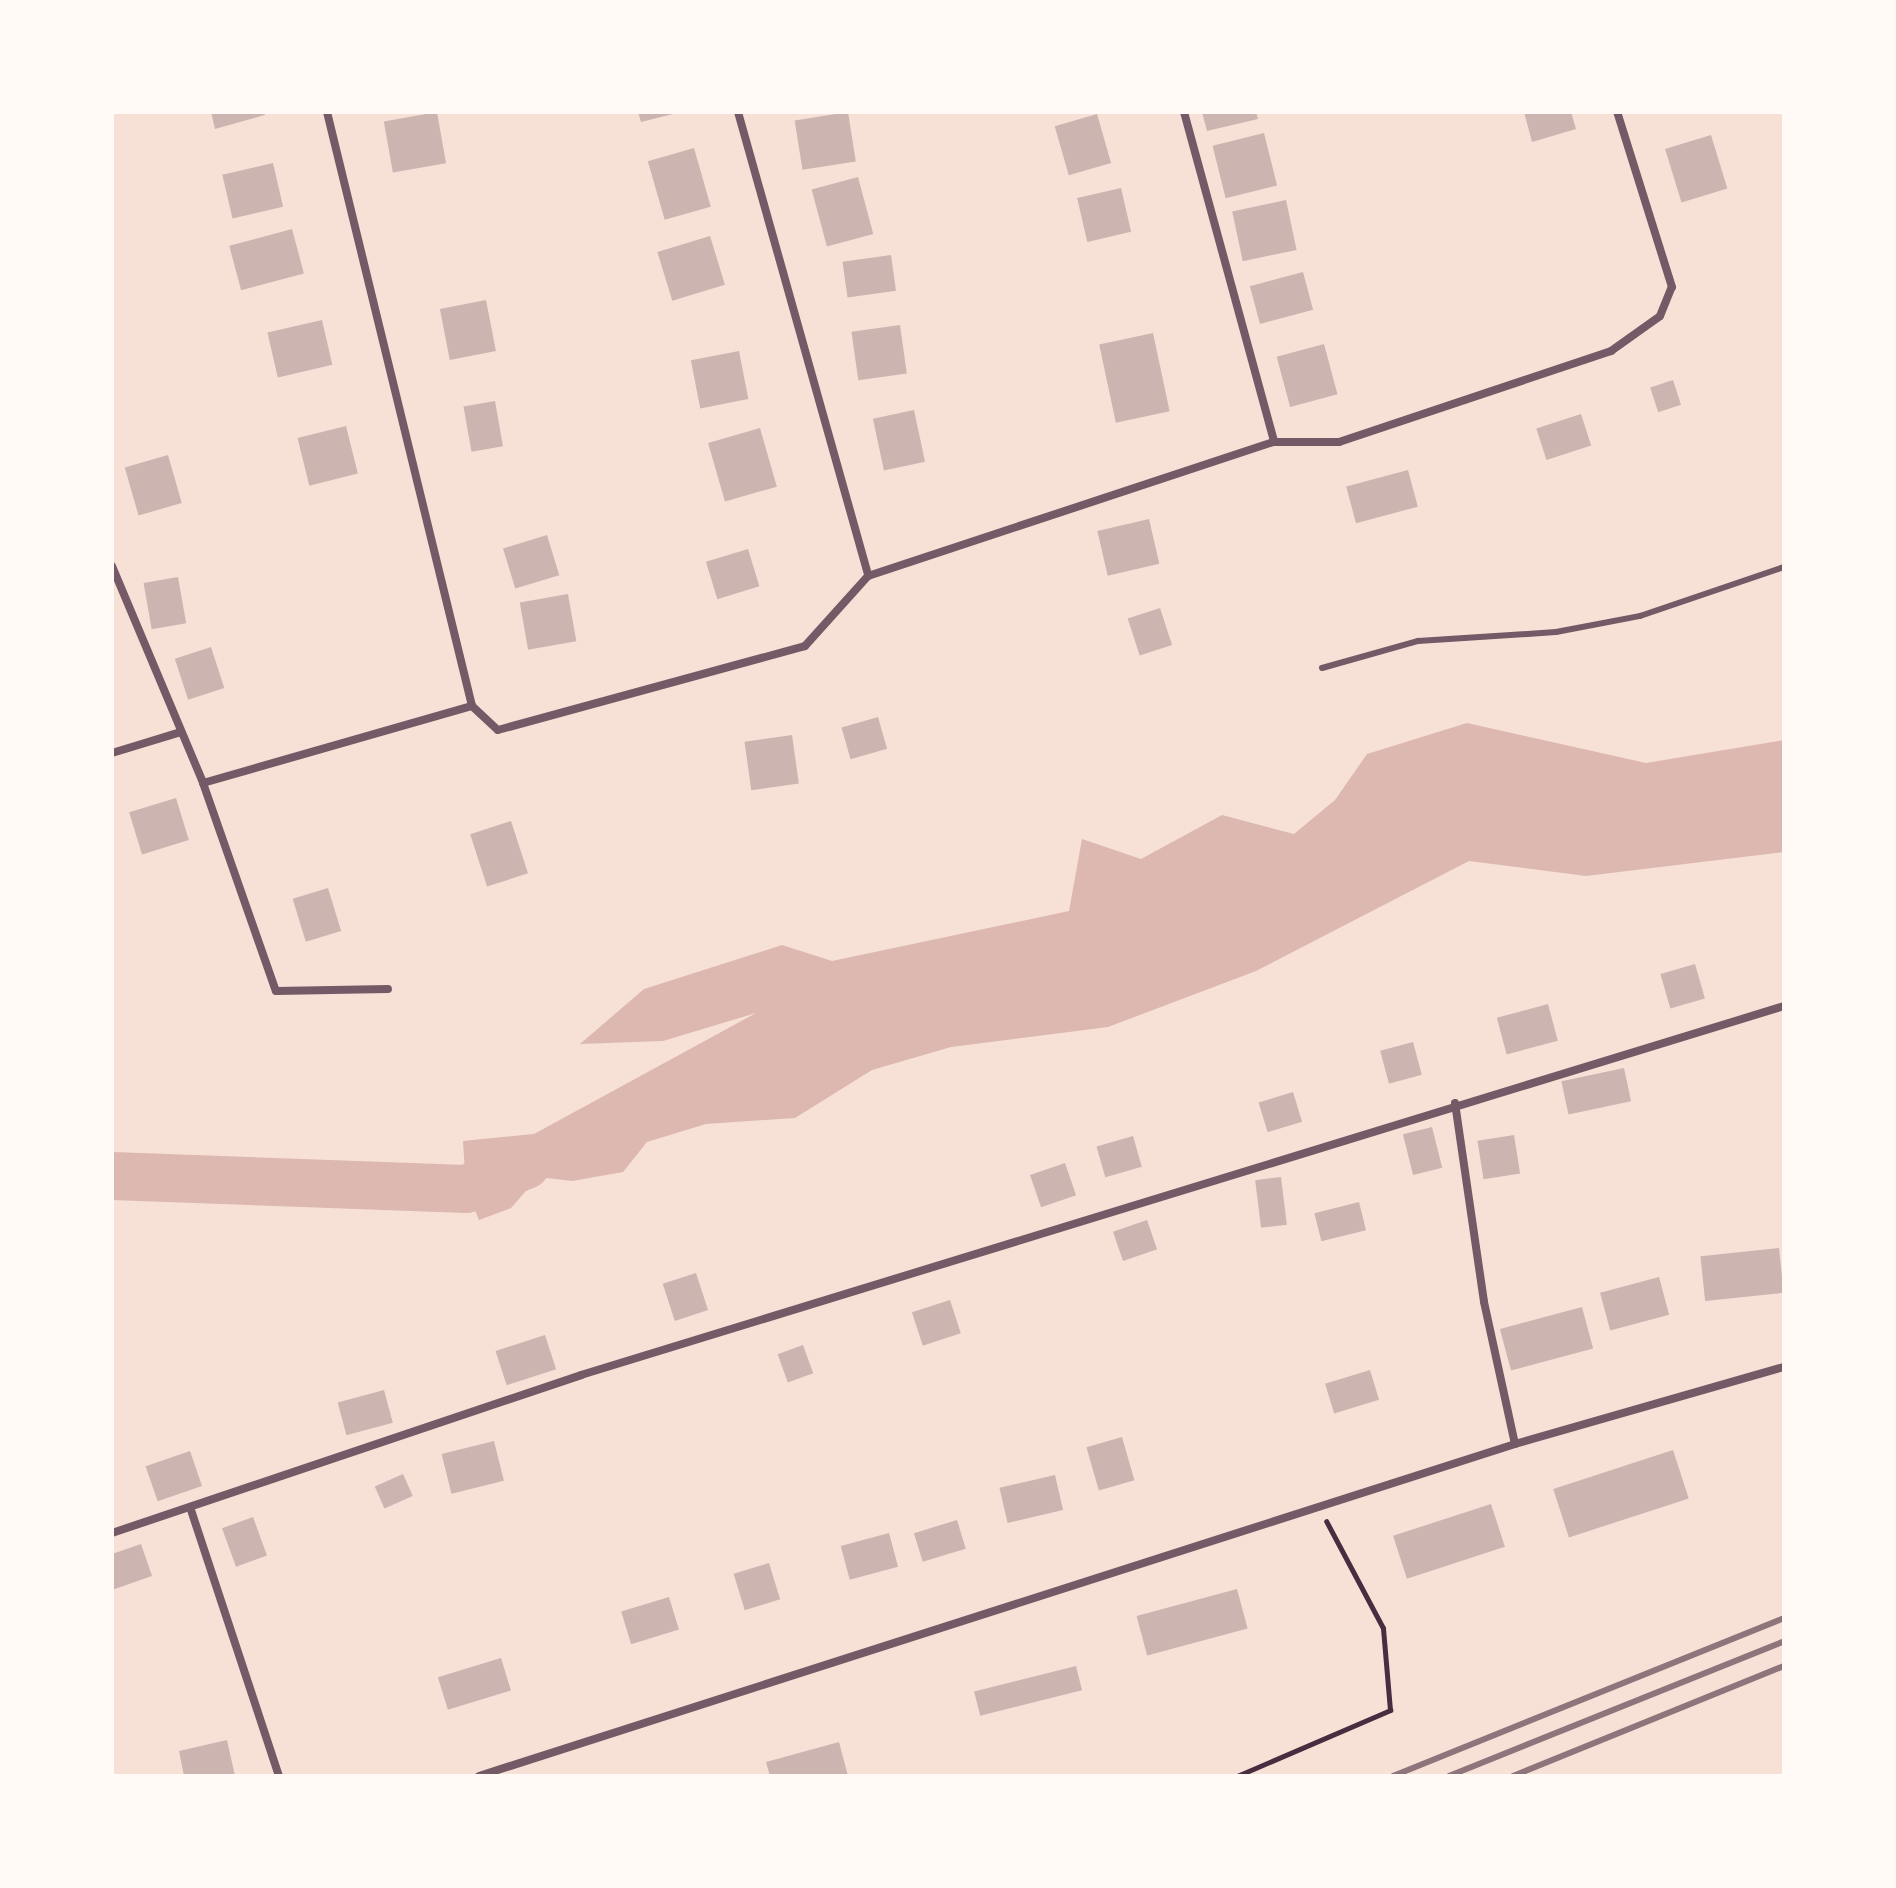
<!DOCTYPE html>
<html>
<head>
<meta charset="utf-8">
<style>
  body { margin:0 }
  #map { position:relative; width:1896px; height:1888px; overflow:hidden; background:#f7e1d7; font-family:Spectral,serif }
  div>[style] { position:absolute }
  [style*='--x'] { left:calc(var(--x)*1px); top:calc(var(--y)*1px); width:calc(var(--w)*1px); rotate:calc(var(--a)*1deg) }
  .water>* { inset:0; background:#dcb8b0 }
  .river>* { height:48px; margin:-24px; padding:0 24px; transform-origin:24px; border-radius:24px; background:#dcb8b0 }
  .building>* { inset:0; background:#ccb4b1; transform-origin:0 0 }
  .path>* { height:5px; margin:-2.5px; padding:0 2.5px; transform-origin:2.5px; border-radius:2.5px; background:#4a2c40 }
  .service>* { height:6px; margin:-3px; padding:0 3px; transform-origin:3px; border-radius:3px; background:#755966 }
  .minor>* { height:8px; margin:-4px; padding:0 4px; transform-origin:4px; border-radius:4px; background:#755966 }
  .rail>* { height:6px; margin:-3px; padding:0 3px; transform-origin:3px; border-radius:3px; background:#8f747c }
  span { translate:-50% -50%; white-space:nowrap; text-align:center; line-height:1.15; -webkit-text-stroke:8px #fffaf5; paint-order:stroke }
  .frame { position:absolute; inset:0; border:114px solid #fffaf5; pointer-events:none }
</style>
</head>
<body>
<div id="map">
  <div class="water">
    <i style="clip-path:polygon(1467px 723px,1646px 763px,1784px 740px,1784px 852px,1586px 876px,1469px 861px,1256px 971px,1108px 1027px,951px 1047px,872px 1070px,795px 1118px,706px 1124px,647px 1142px,623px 1172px,572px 1181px,538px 1177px,511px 1208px,479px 1220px,466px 1189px,463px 1141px,534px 1134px,756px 1013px,663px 1041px,580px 1044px,644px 989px,782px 945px,832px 961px,1069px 911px,1082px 839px,1141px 859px,1222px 815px,1294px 834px,1335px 800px,1367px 754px)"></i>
  </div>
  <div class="river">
    <i style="--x:112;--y:1176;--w:354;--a:2.1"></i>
    <i style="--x:466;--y:1189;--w:65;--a:-21.8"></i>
  </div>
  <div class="building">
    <i style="clip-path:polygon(211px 112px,264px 112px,265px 115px,215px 129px)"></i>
    <i style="left:437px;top:112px;width:52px;height:54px;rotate:80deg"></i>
    <i style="clip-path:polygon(638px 112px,677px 112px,677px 113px,641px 122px)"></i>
    <i style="left:848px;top:112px;width:50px;height:54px;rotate:81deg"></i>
    <i style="clip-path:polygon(1202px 112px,1256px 112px,1258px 119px,1207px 131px)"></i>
    <i style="clip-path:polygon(1524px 112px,1571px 112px,1576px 129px,1532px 142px)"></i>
    <i style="left:1097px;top:114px;width:51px;height:44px;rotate:74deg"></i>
    <i style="left:1264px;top:133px;width:54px;height:53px;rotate:76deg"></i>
    <i style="left:1711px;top:135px;width:56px;height:48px;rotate:73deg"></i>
    <i style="left:694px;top:148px;width:61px;height:48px;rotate:74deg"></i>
    <i style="left:273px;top:163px;width:45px;height:52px;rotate:77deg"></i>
    <i style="left:858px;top:177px;width:59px;height:48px;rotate:75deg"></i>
    <i style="left:1121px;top:188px;width:45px;height:45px;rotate:77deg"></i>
    <i style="left:1286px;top:200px;width:51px;height:55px;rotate:78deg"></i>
    <i style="left:292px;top:229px;width:46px;height:65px;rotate:75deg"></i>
    <i style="left:710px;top:236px;width:51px;height:55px;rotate:73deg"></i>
    <i style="left:891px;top:255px;width:36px;height:49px;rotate:82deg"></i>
    <i style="left:1303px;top:272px;width:39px;height:55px;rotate:75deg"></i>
    <i style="left:486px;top:300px;width:52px;height:47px;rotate:79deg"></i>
    <i style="left:322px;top:320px;width:46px;height:56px;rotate:77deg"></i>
    <i style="left:900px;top:325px;width:49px;height:49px;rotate:82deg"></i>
    <i style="left:1153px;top:333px;width:80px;height:55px;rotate:78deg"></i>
    <i style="left:1324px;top:344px;width:52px;height:49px;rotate:75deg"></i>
    <i style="left:739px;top:351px;width:49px;height:49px;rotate:79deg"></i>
    <i style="left:1673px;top:380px;width:26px;height:24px;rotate:72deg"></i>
    <i style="left:495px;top:401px;width:46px;height:32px;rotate:80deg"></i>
    <i style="left:914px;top:410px;width:53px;height:42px;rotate:78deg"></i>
    <i style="left:1581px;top:414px;width:33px;height:47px;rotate:72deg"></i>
    <i style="left:346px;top:426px;width:49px;height:50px;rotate:76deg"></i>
    <i style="left:760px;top:428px;width:61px;height:54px;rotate:74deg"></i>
    <i style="left:168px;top:455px;width:50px;height:45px;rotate:74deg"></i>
    <i style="left:1408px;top:470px;width:38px;height:64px;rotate:75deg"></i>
    <i style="left:1149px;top:519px;width:46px;height:53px;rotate:77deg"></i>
    <i style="left:547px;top:535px;width:42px;height:46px;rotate:73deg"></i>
    <i style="left:748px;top:549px;width:39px;height:44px;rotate:73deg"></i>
    <i style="left:178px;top:577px;width:47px;height:35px;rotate:80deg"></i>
    <i style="left:568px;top:594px;width:48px;height:49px;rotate:80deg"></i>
    <i style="left:1160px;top:608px;width:39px;height:34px;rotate:72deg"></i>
    <i style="left:211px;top:647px;width:43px;height:38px;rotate:72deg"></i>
    <i style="left:878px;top:717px;width:33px;height:38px;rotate:74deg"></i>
    <i style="left:792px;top:735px;width:49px;height:48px;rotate:82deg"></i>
    <i style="left:176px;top:798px;width:44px;height:49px;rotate:73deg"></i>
    <i style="left:511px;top:821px;width:55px;height:43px;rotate:72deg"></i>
    <i style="left:328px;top:888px;width:45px;height:37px;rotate:73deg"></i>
    <i style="left:1695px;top:964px;width:36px;height:36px;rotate:74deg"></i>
    <i style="left:1548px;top:1004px;width:38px;height:53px;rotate:75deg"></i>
    <i style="left:1413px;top:1042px;width:34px;height:34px;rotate:75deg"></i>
    <i style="left:1624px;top:1068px;width:34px;height:64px;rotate:78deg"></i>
    <i style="left:1293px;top:1092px;width:31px;height:36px;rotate:73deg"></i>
    <i style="left:1432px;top:1127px;width:42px;height:30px;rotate:76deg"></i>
    <i style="left:1514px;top:1135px;width:39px;height:37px;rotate:81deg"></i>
    <i style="left:1133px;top:1136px;width:32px;height:38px;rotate:74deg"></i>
    <i style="left:1065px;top:1163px;width:34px;height:37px;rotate:71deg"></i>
    <i style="left:1281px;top:1177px;width:48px;height:26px;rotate:83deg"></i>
    <i style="left:1359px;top:1202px;width:29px;height:46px;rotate:76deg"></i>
    <i style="left:1147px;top:1220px;width:31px;height:36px;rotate:71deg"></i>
    <i style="left:1779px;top:1248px;width:45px;height:79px;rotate:84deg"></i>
    <i style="left:696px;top:1273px;width:39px;height:35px;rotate:72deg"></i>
    <i style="left:1659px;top:1277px;width:39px;height:61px;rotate:75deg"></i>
    <i style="left:950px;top:1300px;width:35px;height:40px;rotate:72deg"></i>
    <i style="left:1582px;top:1307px;width:43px;height:85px;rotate:75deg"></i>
    <i style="left:545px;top:1335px;width:36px;height:52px;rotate:72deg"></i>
    <i style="left:803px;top:1345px;width:30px;height:27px;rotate:70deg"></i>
    <i style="left:1370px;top:1370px;width:31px;height:47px;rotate:73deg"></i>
    <i style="left:384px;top:1390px;width:34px;height:48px;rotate:75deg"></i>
    <i style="left:1122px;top:1437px;width:45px;height:37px;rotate:74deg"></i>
    <i style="left:494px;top:1441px;width:41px;height:54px;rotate:76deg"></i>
    <i style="left:1673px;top:1450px;width:51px;height:126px;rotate:72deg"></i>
    <i style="left:190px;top:1451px;width:37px;height:47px;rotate:71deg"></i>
    <i style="left:403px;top:1474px;width:24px;height:31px;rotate:66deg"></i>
    <i style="left:1055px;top:1475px;width:36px;height:57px;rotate:77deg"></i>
    <i style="left:1491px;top:1504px;width:45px;height:103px;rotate:72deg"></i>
    <i style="left:253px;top:1517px;width:41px;height:33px;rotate:70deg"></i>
    <i style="left:957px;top:1520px;width:30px;height:45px;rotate:73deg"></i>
    <i style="left:889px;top:1533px;width:35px;height:50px;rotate:75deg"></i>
    <i style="clip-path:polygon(141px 1544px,152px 1576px,112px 1590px,112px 1554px)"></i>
    <i style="left:769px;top:1563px;width:38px;height:37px;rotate:73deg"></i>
    <i style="left:1237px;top:1589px;width:41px;height:104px;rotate:75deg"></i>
    <i style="left:669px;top:1597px;width:34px;height:50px;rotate:73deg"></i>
    <i style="left:501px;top:1658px;width:34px;height:66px;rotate:73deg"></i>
    <i style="left:1076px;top:1666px;width:25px;height:105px;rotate:76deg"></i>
    <i style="clip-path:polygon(227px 1740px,235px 1776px,184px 1776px,179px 1751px)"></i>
    <i style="clip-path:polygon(839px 1742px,848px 1776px,770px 1776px,766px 1762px)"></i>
  </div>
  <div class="path">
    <i style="--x:1237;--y:1776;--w:167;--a:-23.3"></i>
    <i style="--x:1390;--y:1710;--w:82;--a:-94.9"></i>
    <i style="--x:1383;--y:1628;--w:121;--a:-118"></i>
  </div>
  <div class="service">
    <i style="--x:1322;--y:668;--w:100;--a:-15.7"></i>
    <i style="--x:1418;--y:641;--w:138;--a:-3.7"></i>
    <i style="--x:1556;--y:632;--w:86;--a:-10.8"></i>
    <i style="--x:1640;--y:616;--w:152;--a:-18.8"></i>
  </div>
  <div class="minor">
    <i style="--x:327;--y:112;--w:611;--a:76.28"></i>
    <i style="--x:738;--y:112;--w:482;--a:74.3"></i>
    <i style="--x:1184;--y:112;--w:342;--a:74.7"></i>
    <i style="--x:112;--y:566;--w:235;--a:67.2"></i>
    <i style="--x:203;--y:783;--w:220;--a:70.7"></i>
    <i style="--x:276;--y:991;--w:112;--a:-1"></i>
    <i style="--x:112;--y:753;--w:69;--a:-16.9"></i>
    <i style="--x:203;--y:783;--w:280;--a:-16"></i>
    <i style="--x:472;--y:706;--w:35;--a:43"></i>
    <i style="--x:498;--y:730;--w:318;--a:-15.3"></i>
    <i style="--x:805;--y:646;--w:94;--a:-48"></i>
    <i style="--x:868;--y:576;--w:428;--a:-18.3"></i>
    <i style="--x:1274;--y:442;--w:65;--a:0"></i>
    <i style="--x:1339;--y:442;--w:287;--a:-18.5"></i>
    <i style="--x:1611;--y:351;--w:60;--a:-35.5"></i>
    <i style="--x:1660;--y:316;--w:31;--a:-68"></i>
    <i style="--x:1672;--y:287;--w:183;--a:-107.4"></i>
    <i style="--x:1455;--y:1103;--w:201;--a:81.7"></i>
    <i style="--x:1484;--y:1302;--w:145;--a:77.7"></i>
    <i style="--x:190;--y:1507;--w:283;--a:71.7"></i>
    <i style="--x:112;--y:1533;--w:495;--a:-18.6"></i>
    <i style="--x:581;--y:1375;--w:1258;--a:-17.05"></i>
    <i style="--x:479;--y:1776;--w:1088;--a:-17.77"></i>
    <i style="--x:1515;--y:1444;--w:280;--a:-16"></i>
  </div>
  <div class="rail">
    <i style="--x:1393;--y:1776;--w:422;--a:-22"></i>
    <i style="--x:1449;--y:1776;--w:361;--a:-21.9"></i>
    <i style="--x:1513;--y:1776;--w:292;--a:-22.1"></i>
  </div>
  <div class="frame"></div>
</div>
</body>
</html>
